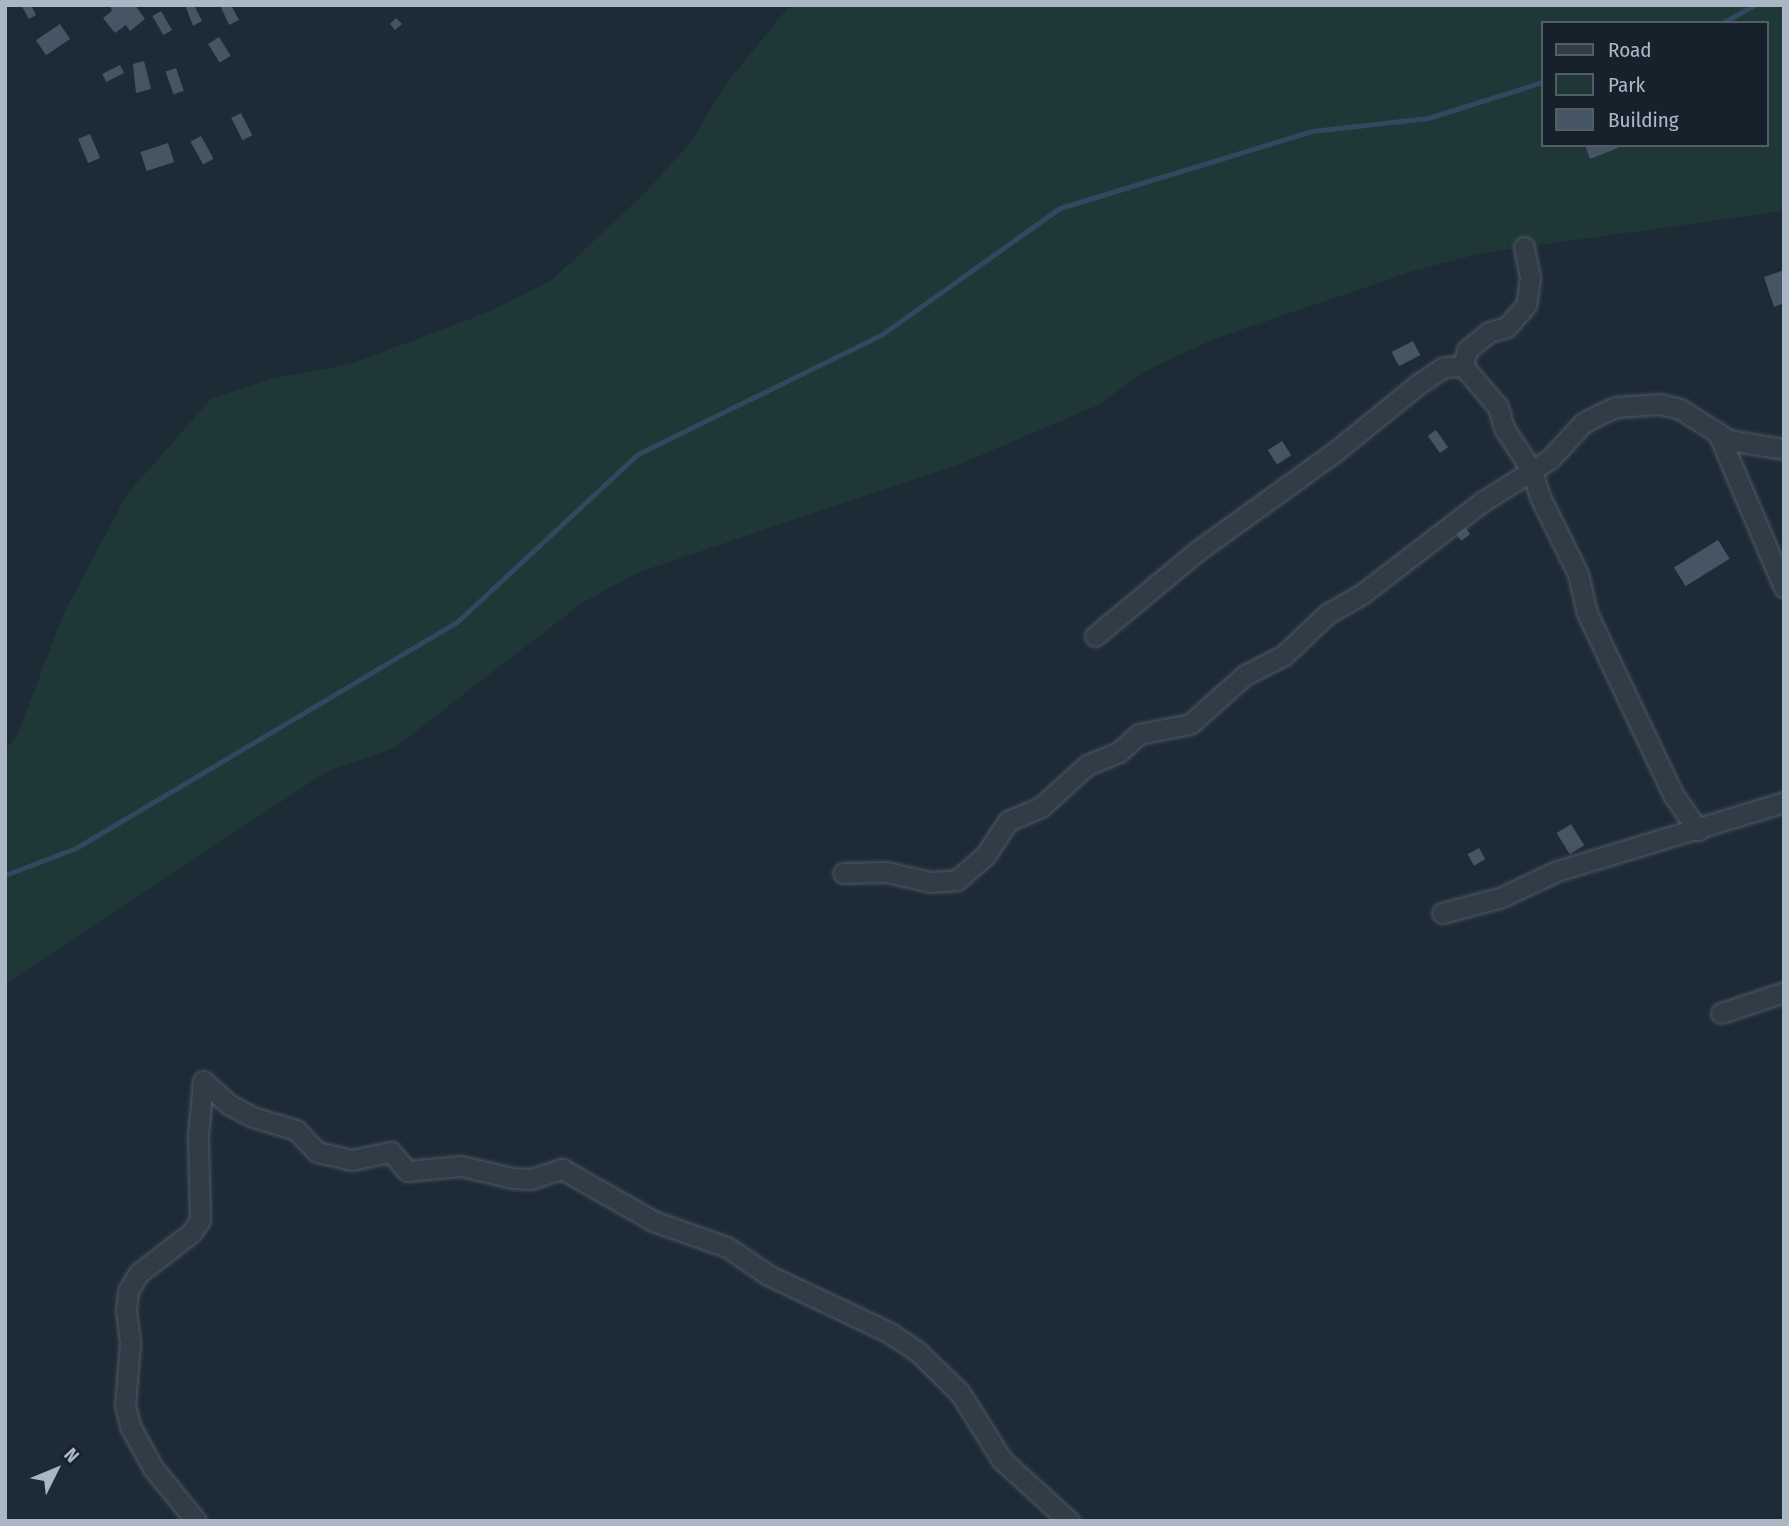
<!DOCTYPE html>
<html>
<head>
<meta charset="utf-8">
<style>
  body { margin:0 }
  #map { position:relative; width:1789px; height:1526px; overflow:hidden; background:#1d2b36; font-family:"Fira Sans Condensed",sans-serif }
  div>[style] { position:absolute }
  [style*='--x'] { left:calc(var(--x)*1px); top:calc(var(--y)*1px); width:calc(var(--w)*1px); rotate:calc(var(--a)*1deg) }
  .green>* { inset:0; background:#1f3737 }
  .stream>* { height:5px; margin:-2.5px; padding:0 2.5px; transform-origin:2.5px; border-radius:2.5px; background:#2f495f }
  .building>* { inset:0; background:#455563; transform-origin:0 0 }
  .roads { filter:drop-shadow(0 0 2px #4e5a65) drop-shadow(0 0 2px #4e5a65) }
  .street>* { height:19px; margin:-9.5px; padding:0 9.5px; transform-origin:9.5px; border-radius:9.5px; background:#313c47 }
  span { translate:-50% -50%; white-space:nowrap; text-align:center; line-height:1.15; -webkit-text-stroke:5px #17212b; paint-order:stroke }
  .frame { position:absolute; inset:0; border:7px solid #aab7c4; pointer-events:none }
  .legend { position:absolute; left:1541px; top:21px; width:228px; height:126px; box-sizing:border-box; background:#17212b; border:2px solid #525d68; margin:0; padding:9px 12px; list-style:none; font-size:21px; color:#aab7c4 }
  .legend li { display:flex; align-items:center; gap:14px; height:35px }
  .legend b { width:35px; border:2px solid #525d68 }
  .north { position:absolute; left:21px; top:1435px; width:70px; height:70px; -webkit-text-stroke:5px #17212b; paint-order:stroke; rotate:47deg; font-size:19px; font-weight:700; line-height:28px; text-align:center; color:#aab7c4 }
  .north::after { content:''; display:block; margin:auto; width:24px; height:32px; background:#aab7c4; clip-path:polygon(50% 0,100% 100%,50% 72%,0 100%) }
</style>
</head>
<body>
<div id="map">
  <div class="green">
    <i style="clip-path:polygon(evenodd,790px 5px,1784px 5px,1784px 211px,1483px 253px,1413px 271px,1214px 339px,1148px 370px,1096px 406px,960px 464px,639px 572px,582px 603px,394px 748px,326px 772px,5px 984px,5px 750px,17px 736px,63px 615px,127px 494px,211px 399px,270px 379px,351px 364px,491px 311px,552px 280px,644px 194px,691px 142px,726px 84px,790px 5px,1542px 23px,1766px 23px,1766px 145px,1542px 145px,1542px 23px)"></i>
  </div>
  <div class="stream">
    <i style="--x:1722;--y:23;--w:38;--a:-29"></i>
    <i style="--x:5;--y:875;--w:76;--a:-20.8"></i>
    <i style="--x:76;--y:848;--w:444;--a:-30.7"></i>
    <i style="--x:458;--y:621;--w:246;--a:-42.9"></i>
    <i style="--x:638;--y:454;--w:271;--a:-26.1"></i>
    <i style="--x:881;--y:335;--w:219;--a:-35.4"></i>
    <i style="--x:1060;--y:208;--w:264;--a:-17"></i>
    <i style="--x:1312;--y:131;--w:117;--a:-6.4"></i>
    <i style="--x:1428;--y:118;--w:120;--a:-17.5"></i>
  </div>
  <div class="building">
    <i style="clip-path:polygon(21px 5px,31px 5px,36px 15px,29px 19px)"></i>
    <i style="clip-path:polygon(110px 5px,135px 5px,145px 19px,130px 31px,126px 25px,115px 33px,103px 18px,112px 11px)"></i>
    <i style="clip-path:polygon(185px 5px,194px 5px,202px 21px,193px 26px)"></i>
    <i style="clip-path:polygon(220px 5px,231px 5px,239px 20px,229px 25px)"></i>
    <i style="left:161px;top:11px;width:22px;height:10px;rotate:60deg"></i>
    <i style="clip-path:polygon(396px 18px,402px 24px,395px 30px,390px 24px)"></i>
    <i style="left:60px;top:24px;width:18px;height:29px;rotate:56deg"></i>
    <i style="left:219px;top:37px;width:22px;height:13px;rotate:58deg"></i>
    <i style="clip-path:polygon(144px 61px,151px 89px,136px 93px,133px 64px)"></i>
    <i style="left:120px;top:65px;width:9px;height:20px;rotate:63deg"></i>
    <i style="left:176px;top:68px;width:24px;height:11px;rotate:71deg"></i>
    <i style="left:241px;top:113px;width:25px;height:11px;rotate:63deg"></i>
    <i style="left:90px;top:134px;width:26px;height:13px;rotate:67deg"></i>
    <i style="left:201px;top:136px;width:26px;height:12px;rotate:61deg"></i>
    <i style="left:168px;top:143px;width:20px;height:29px;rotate:72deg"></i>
    <i style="clip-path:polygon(1585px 145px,1617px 145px,1618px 148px,1590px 159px)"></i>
    <i style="clip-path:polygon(1784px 270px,1784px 303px,1774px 307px,1764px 277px)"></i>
    <i style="left:1413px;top:341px;width:16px;height:24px;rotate:63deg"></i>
    <i style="left:1436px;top:430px;width:21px;height:10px;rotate:55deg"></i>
    <i style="left:1282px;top:441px;width:17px;height:17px;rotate:57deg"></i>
    <i style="left:1462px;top:523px;width:14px;height:11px;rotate:54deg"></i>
    <i style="left:1718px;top:540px;width:22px;height:52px;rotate:58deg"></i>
    <i style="left:1571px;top:824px;width:25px;height:17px;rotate:58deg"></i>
    <i style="left:1479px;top:848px;width:13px;height:13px;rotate:61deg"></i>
  </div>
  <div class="roads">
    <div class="street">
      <i style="--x:1524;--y:247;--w:32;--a:79"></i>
      <i style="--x:1530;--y:278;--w:27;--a:98"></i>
      <i style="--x:1526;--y:305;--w:29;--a:131"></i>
      <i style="--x:1507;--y:327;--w:19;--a:164"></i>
      <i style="--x:1489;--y:332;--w:28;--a:141"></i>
      <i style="--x:1467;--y:350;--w:16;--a:104"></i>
      <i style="--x:1463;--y:366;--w:54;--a:49.5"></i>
      <i style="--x:1498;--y:407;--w:22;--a:74"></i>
      <i style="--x:1504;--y:428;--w:51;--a:56.9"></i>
      <i style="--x:1532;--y:471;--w:27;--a:73"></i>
      <i style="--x:1540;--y:497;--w:86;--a:63.7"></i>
      <i style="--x:1578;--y:574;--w:40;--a:77"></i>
      <i style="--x:1587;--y:613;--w:203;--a:64.6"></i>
      <i style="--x:1674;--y:796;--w:42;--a:54.8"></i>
      <i style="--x:1718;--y:433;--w:168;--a:66.9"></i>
      <i style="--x:1095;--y:636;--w:131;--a:-39.7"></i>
      <i style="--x:1196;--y:552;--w:173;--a:-35.8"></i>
      <i style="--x:1336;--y:451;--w:104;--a:-39.2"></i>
      <i style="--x:1417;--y:385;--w:32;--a:-34"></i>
      <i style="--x:1444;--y:367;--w:19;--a:-3"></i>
      <i style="--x:843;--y:873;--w:43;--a:-1.3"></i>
      <i style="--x:886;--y:872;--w:46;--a:12.5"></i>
      <i style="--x:931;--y:882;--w:26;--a:-4"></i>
      <i style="--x:957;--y:880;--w:37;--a:-41"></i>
      <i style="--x:985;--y:856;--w:42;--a:-56.7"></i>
      <i style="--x:1008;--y:821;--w:36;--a:-23"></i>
      <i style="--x:1041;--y:807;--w:62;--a:-42.4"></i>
      <i style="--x:1087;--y:765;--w:35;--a:-22"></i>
      <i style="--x:1119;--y:752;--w:27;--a:-42"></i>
      <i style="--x:1139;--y:734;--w:52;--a:-11.1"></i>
      <i style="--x:1190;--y:724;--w:74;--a:-41.7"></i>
      <i style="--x:1245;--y:675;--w:44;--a:-27.1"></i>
      <i style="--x:1284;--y:655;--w:59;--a:-43.6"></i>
      <i style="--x:1327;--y:614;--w:40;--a:-29.7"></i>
      <i style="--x:1362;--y:594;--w:151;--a:-37.5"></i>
      <i style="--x:1482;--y:502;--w:80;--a:-32.3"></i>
      <i style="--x:1550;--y:459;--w:49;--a:-47.5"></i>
      <i style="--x:1583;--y:423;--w:17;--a:-28"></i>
      <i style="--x:1598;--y:415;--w:20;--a:-24"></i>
      <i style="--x:1616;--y:407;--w:44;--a:-3.9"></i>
      <i style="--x:1660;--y:404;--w:21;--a:14"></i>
      <i style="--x:1680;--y:409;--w:58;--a:32.3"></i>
      <i style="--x:1729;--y:440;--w:56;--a:9.3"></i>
      <i style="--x:1442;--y:913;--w:62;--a:-14.9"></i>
      <i style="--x:1502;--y:897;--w:61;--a:-25.3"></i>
      <i style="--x:1557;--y:871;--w:237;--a:-16.9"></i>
      <i style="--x:1721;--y:1013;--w:66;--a:-18.4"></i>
      <i style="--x:196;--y:1521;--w:68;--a:-129.1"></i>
      <i style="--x:153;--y:1468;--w:48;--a:-118.7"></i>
      <i style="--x:130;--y:1426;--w:22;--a:-103"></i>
      <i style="--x:125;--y:1405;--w:62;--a:-85.4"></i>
      <i style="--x:130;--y:1343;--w:32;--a:-97"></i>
      <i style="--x:126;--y:1311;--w:20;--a:-84"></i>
      <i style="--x:128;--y:1291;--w:21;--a:-59"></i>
      <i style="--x:139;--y:1273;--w:66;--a:-37.6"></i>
      <i style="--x:191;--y:1233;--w:16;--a:-55"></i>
      <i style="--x:200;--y:1220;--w:84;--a:-91.4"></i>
      <i style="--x:198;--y:1136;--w:55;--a:-84.8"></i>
      <i style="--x:203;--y:1081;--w:36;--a:42"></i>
      <i style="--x:230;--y:1105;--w:26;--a:28"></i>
      <i style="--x:253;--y:1117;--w:45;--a:16.8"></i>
      <i style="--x:296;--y:1130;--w:30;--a:46"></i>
      <i style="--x:317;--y:1152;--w:36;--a:13"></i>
      <i style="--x:352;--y:1160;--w:40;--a:-12"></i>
      <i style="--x:391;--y:1152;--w:25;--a:50"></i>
      <i style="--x:407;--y:1171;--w:54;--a:-5.3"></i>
      <i style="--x:461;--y:1166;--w:52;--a:13.2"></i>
      <i style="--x:512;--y:1178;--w:19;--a:3"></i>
      <i style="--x:531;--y:1179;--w:33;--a:-18"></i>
      <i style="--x:562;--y:1169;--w:105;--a:29.7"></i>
      <i style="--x:653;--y:1221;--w:78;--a:19.4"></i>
      <i style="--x:727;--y:1247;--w:50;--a:34.3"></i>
      <i style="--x:768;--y:1275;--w:135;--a:25.4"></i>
      <i style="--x:890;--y:1333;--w:32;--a:34"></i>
      <i style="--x:917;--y:1351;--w:60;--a:44.3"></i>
      <i style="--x:960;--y:1393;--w:79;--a:57.9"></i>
      <i style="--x:1002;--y:1460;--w:91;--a:42.3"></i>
    </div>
  </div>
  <div class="frame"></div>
  <ul class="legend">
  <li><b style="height:9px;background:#313c47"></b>Road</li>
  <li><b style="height:19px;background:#1f3737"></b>Park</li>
  <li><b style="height:19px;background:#455563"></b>Building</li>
  </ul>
  <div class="north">N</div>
</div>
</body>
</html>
